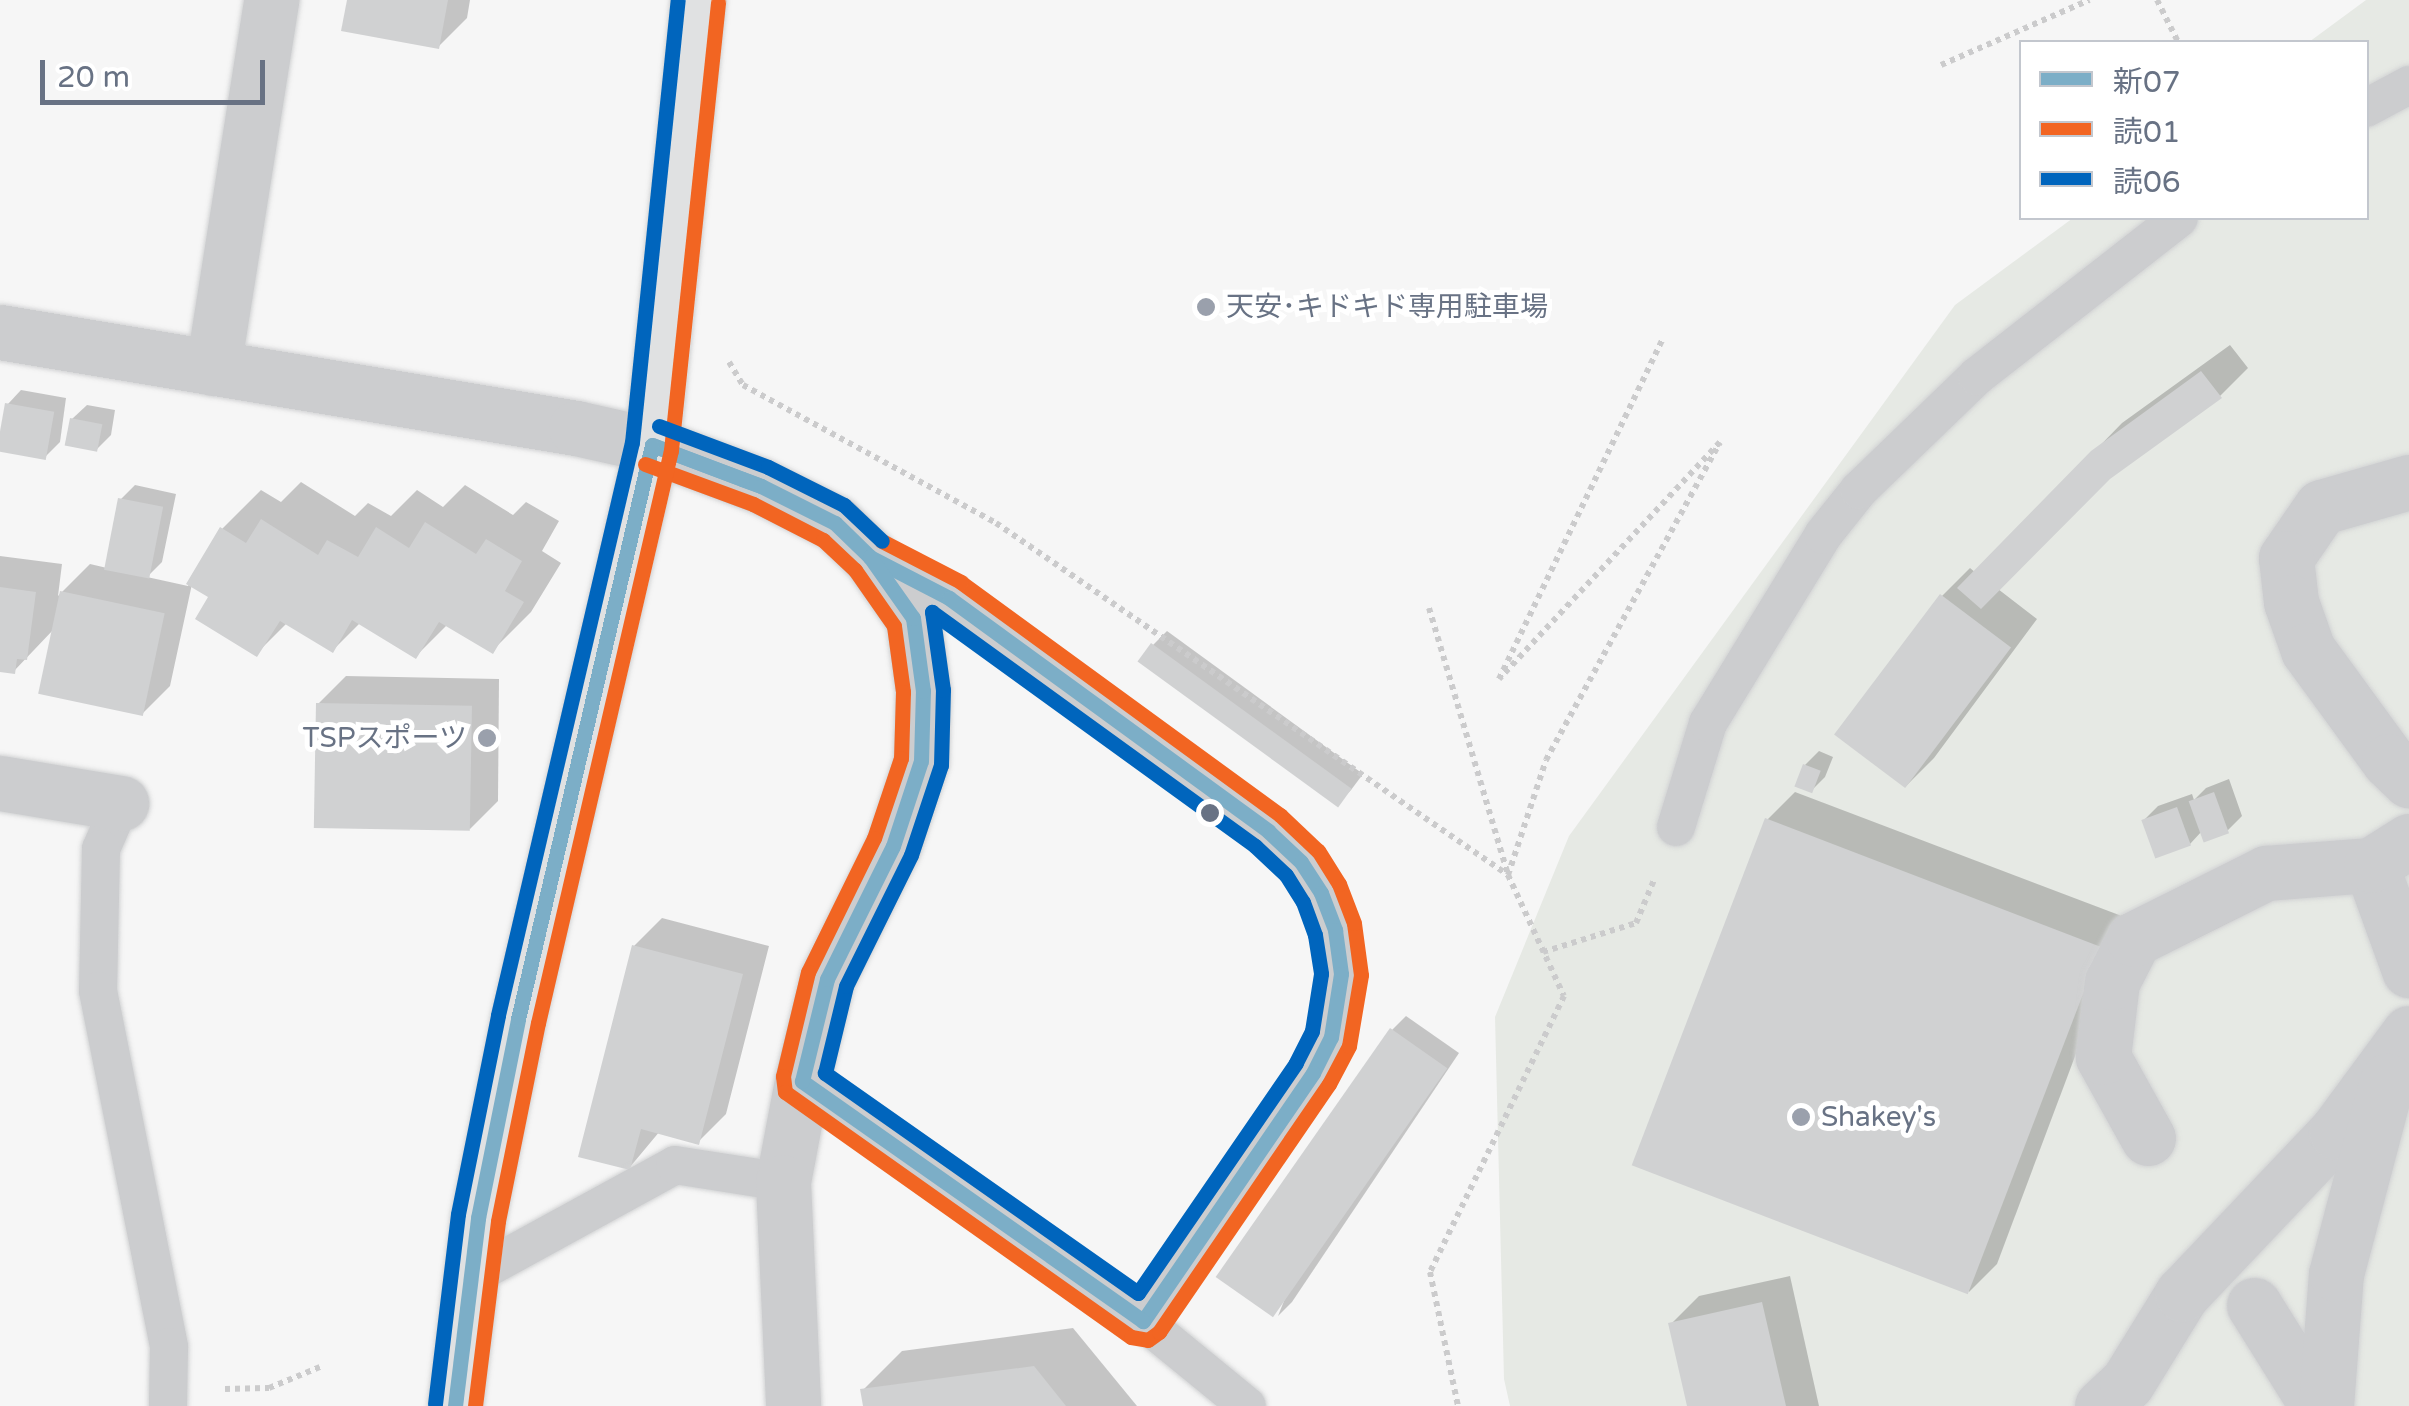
<!DOCTYPE html>
<html>
<head>
<meta charset="utf-8">
<style>
  body { margin:0 }
  #map { position:relative; width:2409px; height:1406px; overflow:hidden; background:#f6f6f6; font-family:"Varela Round","Noto Sans JP",sans-serif }
  div>[style] { position:absolute }
  [style*='--x'] { left:calc(var(--x)*1px); top:calc(var(--y)*1px); width:calc(var(--w)*1px); rotate:calc(var(--a)*1deg) }
  .green>* { inset:0; background:#e6e9e4 }
  .shadow>* { inset:0; background:#0003 }
  .building>* { inset:0; background:#d0d1d2; transform-origin:0 0 }
  .path>* { height:6px; margin-top:-3px; transform-origin:0; background:repeating-linear-gradient(90deg,#cbcbcc 0 5px,transparent 0 10px) }
  .roads { filter:drop-shadow(0 0 2px #d2d3d4) drop-shadow(0 0 2px #d2d3d4) }
  .service>* { height:38px; margin:-19px; padding:0 19px; transform-origin:19px; border-radius:19px; background:#cccdcf }
  .pedestrian>* { height:55px; margin:-27.5px; padding:0 27.5px; transform-origin:27.5px; border-radius:27.5px; background:#cccdcf }
  .minor>* { height:55px; margin:-27.5px; padding:0 27.5px; transform-origin:27.5px; border-radius:27.5px; background:#cccdcf }
  .tertiary>* { height:55px; margin:-27.5px; padding:0 27.5px; transform-origin:27.5px; border-radius:27.5px; background:#cccdcf }
  .secondary>* { height:55px; margin:-27.5px; padding:0 27.5px; transform-origin:27.5px; border-radius:27.5px; background:#e0e1e2 }
  .bus-1>* { height:15px; margin:-7.5px; padding:0 7.5px; transform-origin:7.5px; border-radius:7.5px; background:#7caec7 }
  .bus-2>* { height:15px; margin:-7.5px; padding:0 7.5px; transform-origin:7.5px; border-radius:7.5px; background:#f26522 }
  .bus-3>* { height:15px; margin:-7.5px; padding:0 7.5px; transform-origin:7.5px; border-radius:7.5px; background:#0065bd }
  .dots>* { width:28px; height:28px; translate:-50% -50%; box-sizing:border-box; border:5px solid #fff; border-radius:50% }
  span { translate:-50% -50%; white-space:nowrap; text-align:center; line-height:1.15; -webkit-text-stroke:10px #fff; paint-order:stroke }
  .poi-label { font-size:28px; color:#687284 }
  .left { translate:0 -50%; text-align:left }
  .right { translate:-100% -50%; text-align:right }
  .legend { position:absolute; left:2019px; top:40px; width:350px; height:180px; box-sizing:border-box; background:#fff; border:2px solid #c3c7ce; margin:0; padding:12px 18px; list-style:none; font-size:30px; color:#687284 }
  .legend li { display:flex; align-items:center; gap:20px; height:50px }
  .legend b { width:50px; border:2px solid #c3c7ce }
  .scale { position:absolute; left:40px; top:60px; width:225px; height:45px; box-sizing:border-box; border:5px solid #687284; border-top:0; padding-left:12px; font-size:30px; line-height:35px; white-space:nowrap; color:#687284; -webkit-text-stroke:8px #fff; paint-order:stroke }
</style>
</head>
<body>
<div id="map">
  <div class="green">
    <i style="clip-path:polygon(2366px 0,2409px 0,2409px 1406px,1510px 1406px,1504px 1379px,1495px 1017px,1569px 836px,1955px 305px,2073px 218px,2366px 218px,2366px 42px,2309px 42px)"></i>
  </div>
  <div class="shadow">
    <i style="clip-path:polygon(350px 0,470px 0,467px 18px,439px 46px)"></i>
    <i style="clip-path:polygon(2230px 345px,2248px 368px,2220px 396px,2109px 476px,1998px 589px,2037px 619px,1934px 758px,1906px 786px,1942px 596px,1970px 568px,1976px 573px,2122px 423px)"></i>
    <i style="clip-path:polygon(21px 390px,66px 398px,60px 442px,46px 456px,0 449px,7px 405px)"></i>
    <i style="clip-path:polygon(87px 405px,115px 410px,111px 435px,96px 450px,72px 419px)"></i>
    <i style="clip-path:polygon(301px 482px,355px 516px,368px 503px,391px 516px,417px 490px,443px 507px,465px 485px,513px 515px,526px 502px,559px 521px,542px 551px,561px 563px,531px 612px,492px 651px,448px 624px,416px 656px,361px 622px,333px 650px,287px 623px,257px 653px,211px 596px,192px 584px,170px 686px,142px 714px,54px 629px,14px 671px,0 669px,0 556px,62px 564px,58px 596px,90px 564px,107px 568px,121px 499px,135px 485px,176px 494px,162px 562px,147px 577px,188px 586px,222px 529px,261px 490px,281px 502px)"></i>
    <i style="clip-path:polygon(1167px 631px,1363px 774px,1351px 790px,1337px 804px,1153px 645px)"></i>
    <i style="clip-path:polygon(346px 676px,499px 679px,498px 801px,470px 829px,318px 704px)"></i>
    <i style="clip-path:polygon(1819px 751px,1833px 757px,1825px 777px,1811px 791px,1805px 765px)"></i>
    <i style="clip-path:polygon(2229px 779px,2242px 816px,2228px 830px,2202px 831px,2190px 844px,2144px 820px,2158px 806px,2192px 794px,2194px 800px,2206px 788px)"></i>
    <i style="clip-path:polygon(1795px 792px,2127px 918px,1997px 1264px,1969px 1292px,1767px 820px)"></i>
    <i style="clip-path:polygon(662px 918px,769px 946px,726px 1114px,698px 1142px,660px 1131px,630px 1167px,634px 946px)"></i>
    <i style="clip-path:polygon(1406px 1016px,1459px 1053px,1292px 1302px,1278px 1316px,1392px 1030px)"></i>
    <i style="clip-path:polygon(1790px 1276px,1819px 1406px,1689px 1406px,1671px 1324px,1699px 1296px)"></i>
    <i style="clip-path:polygon(1073px 1328px,1137px 1406px,865px 1406px,863px 1390px,902px 1351px)"></i>
  </div>
  <div class="building">
    <i style="clip-path:polygon(347px 0,448px 0,439px 49px,341px 31px)"></i>
    <i style="clip-path:polygon(2201px 371px,2222px 398px,2110px 479px,1981px 609px,1957px 588px,2091px 451px)"></i>
    <i style="left:5px;top:403px;width:50px;height:49px;rotate:10deg"></i>
    <i style="left:70px;top:418px;width:33px;height:28px;rotate:11deg"></i>
    <i style="left:118px;top:498px;width:46px;height:73px;rotate:11deg"></i>
    <i style="clip-path:polygon(261px 519px,318px 555px,327px 540px,358px 557px,376px 527px,409px 548px,425px 522px,476px 554px,486px 539px,522px 561px,505px 591px,524px 602px,493px 654px,439px 622px,416px 659px,352px 620px,333px 653px,280px 621px,257px 657px,195px 619px,208px 597px,186px 584px,220px 527px,246px 543px)"></i>
    <i style="clip-path:polygon(0 587px,36px 592px,27px 660px,17px 659px,15px 674px,0 672px)"></i>
    <i style="left:60px;top:591px;width:107px;height:105px;rotate:12deg"></i>
    <i style="left:1940px;top:594px;width:89px;height:176px;rotate:37deg"></i>
    <i style="left:1151px;top:643px;width:248px;height:23px;rotate:36deg"></i>
    <i style="left:316px;top:703px;width:156px;height:125px;rotate:1deg"></i>
    <i style="left:1803px;top:764px;width:19px;height:24px;rotate:21deg"></i>
    <i style="left:2214px;top:792px;width:44px;height:27px;rotate:70deg"></i>
    <i style="left:2177px;top:807px;width:41px;height:38px;rotate:70deg"></i>
    <i style="left:1765px;top:818px;width:360px;height:372px;rotate:21deg"></i>
    <i style="clip-path:polygon(632px 945px,743px 974px,699px 1145px,641px 1129px,630px 1170px,578px 1157px)"></i>
    <i style="left:1390px;top:1028px;width:70px;height:304px;rotate:35deg"></i>
    <i style="clip-path:polygon(1762px 1302px,1786px 1406px,1687px 1406px,1668px 1323px)"></i>
    <i style="clip-path:polygon(1034px 1366px,1066px 1406px,863px 1406px,860px 1389px)"></i>
  </div>
  <div class="path">
    <i style="--x:2157;--y:0;--w:47;--a:63.4"></i>
    <i style="--x:1941;--y:65;--w:162;--a:-23.7"></i>
    <i style="--x:729;--y:362;--w:27;--a:59"></i>
    <i style="--x:743;--y:385;--w:288;--a:28.6"></i>
    <i style="--x:996;--y:523;--w:621;--a:34.51"></i>
    <i style="--x:1508;--y:875;--w:133;--a:65.2"></i>
    <i style="--x:1564;--y:996;--w:307;--a:115.9"></i>
    <i style="--x:1430;--y:1272;--w:137;--a:78.2"></i>
    <i style="--x:1429;--y:608;--w:278;--a:73.5"></i>
    <i style="--x:1508;--y:875;--w:121;--a:-71.7"></i>
    <i style="--x:1546;--y:760;--w:362;--a:-61.3"></i>
    <i style="--x:1720;--y:442;--w:324;--a:133"></i>
    <i style="--x:1499;--y:679;--w:376;--a:-64.3"></i>
    <i style="--x:1543;--y:952;--w:97;--a:-17.3"></i>
    <i style="--x:1636;--y:923;--w:47;--a:-67.3"></i>
    <i style="--x:225;--y:1389;--w:44;--a:-1.3"></i>
    <i style="--x:269;--y:1388;--w:55;--a:-22.4"></i>
  </div>
  <div class="roads">
    <div class="service">
      <i style="--x:2366;--y:108;--w:49;--a:-28.1"></i>
      <i style="--x:877;--y:560;--w:81;--a:27.8"></i>
      <i style="--x:949;--y:598;--w:395;--a:36.1"></i>
      <i style="--x:1268;--y:831;--w:45;--a:43.2"></i>
      <i style="--x:1301;--y:862;--w:37;--a:57"></i>
      <i style="--x:1321;--y:893;--w:40;--a:69"></i>
      <i style="--x:1335;--y:930;--w:44;--a:82.2"></i>
      <i style="--x:1341;--y:974;--w:64;--a:99"></i>
      <i style="--x:1331;--y:1037;--w:40;--a:116.6"></i>
      <i style="--x:1313;--y:1073;--w:301;--a:124.4"></i>
      <i style="--x:121;--y:803;--w:50;--a:113.5"></i>
      <i style="--x:101;--y:849;--w:142;--a:91.2"></i>
      <i style="--x:98;--y:991;--w:363;--a:78.7"></i>
      <i style="--x:169;--y:1347;--w:59;--a:91"></i>
      <i style="--x:1676;--y:827;--w:109;--a:-72.9"></i>
      <i style="--x:1708;--y:723;--w:220;--a:-58.5"></i>
      <i style="--x:1823;--y:535;--w:58;--a:-51.3"></i>
      <i style="--x:1859;--y:490;--w:164;--a:-44"></i>
      <i style="--x:1977;--y:376;--w:256;--a:-38"></i>
      <i style="--x:802;--y:1081;--w:417;--a:35.1"></i>
      <i style="--x:1143;--y:1321;--w:134;--a:39.3"></i>
      <i style="--x:469;--y:1278;--w:235;--a:-28.7"></i>
      <i style="--x:675;--y:1165;--w:109;--a:8.9"></i>
    </div>
    <div class="pedestrian">
      <i style="--x:2409;--y:482;--w:91;--a:164.1"></i>
      <i style="--x:2321;--y:507;--w:62;--a:124.5"></i>
      <i style="--x:2286;--y:558;--w:44;--a:83.5"></i>
      <i style="--x:2291;--y:602;--w:51;--a:70.5"></i>
      <i style="--x:2308;--y:650;--w:137;--a:53.9"></i>
      <i style="--x:2389;--y:761;--w:28;--a:44"></i>
      <i style="--x:2371;--y:865;--w:112;--a:70.1"></i>
      <i style="--x:2148;--y:1138;--w:93;--a:-119.1"></i>
      <i style="--x:2103;--y:1057;--w:76;--a:-83.2"></i>
      <i style="--x:2112;--y:982;--w:48;--a:-62.9"></i>
      <i style="--x:2134;--y:939;--w:148;--a:-26.6"></i>
      <i style="--x:2266;--y:873;--w:105;--a:-4.4"></i>
      <i style="--x:2371;--y:865;--w:45;--a:-32.3"></i>
      <i style="--x:2254;--y:1305;--w:119;--a:58"></i>
      <i style="--x:2102;--y:1406;--w:34;--a:-43"></i>
      <i style="--x:2127;--y:1383;--w:105;--a:-58.3"></i>
      <i style="--x:2182;--y:1294;--w:224;--a:-46.5"></i>
      <i style="--x:2336;--y:1132;--w:123;--a:-53.6"></i>
      <i style="--x:2326;--y:1406;--w:132;--a:-85.7"></i>
      <i style="--x:2336;--y:1274;--w:200;--a:-75.2"></i>
    </div>
    <div class="minor">
      <i style="--x:213;--y:368;--w:373;--a:-81"></i>
      <i style="--x:0;--y:783;--w:123;--a:9.4"></i>
    </div>
    <div class="tertiary">
      <i style="--x:0;--y:332;--w:584;--a:9.46"></i>
      <i style="--x:576;--y:428;--w:78;--a:12.6"></i>
      <i style="--x:652;--y:445;--w:116;--a:20.6"></i>
      <i style="--x:761;--y:486;--w:83;--a:26.6"></i>
      <i style="--x:835;--y:523;--w:49;--a:44.2"></i>
      <i style="--x:870;--y:557;--w:75;--a:54.8"></i>
      <i style="--x:913;--y:618;--w:74;--a:82.2"></i>
      <i style="--x:923;--y:691;--w:70;--a:91.6"></i>
      <i style="--x:921;--y:761;--w:89;--a:108.2"></i>
      <i style="--x:893;--y:846;--w:148;--a:116.4"></i>
      <i style="--x:827;--y:979;--w:105;--a:103.8"></i>
      <i style="--x:802;--y:1081;--w:103;--a:100.7"></i>
      <i style="--x:783;--y:1182;--w:224;--a:87.4"></i>
    </div>
    <div class="secondary">
      <i style="--x:455;--y:1406;--w:189;--a:-83"></i>
      <i style="--x:478;--y:1218;--w:203;--a:-78.6"></i>
      <i style="--x:518;--y:1019;--w:589;--a:-76.86"></i>
      <i style="--x:652;--y:445;--w:447;--a:-84.1"></i>
    </div>
  </div>
  <div class="bus-1">
    <i style="--x:652;--y:445;--w:116;--a:20.6"></i>
    <i style="--x:761;--y:486;--w:20;--a:-160"></i>
    <i style="--x:742;--y:479;--w:96;--a:-159.3"></i>
    <i style="--x:761;--y:486;--w:83;--a:26.6"></i>
    <i style="--x:835;--y:523;--w:49;--a:44.2"></i>
    <i style="--x:870;--y:557;--w:89;--a:27.4"></i>
    <i style="--x:949;--y:598;--w:395;--a:36.1"></i>
    <i style="--x:1268;--y:831;--w:45;--a:43.2"></i>
    <i style="--x:1301;--y:862;--w:37;--a:57"></i>
    <i style="--x:1321;--y:893;--w:40;--a:69"></i>
    <i style="--x:1335;--y:930;--w:44;--a:82.2"></i>
    <i style="--x:1341;--y:974;--w:64;--a:99"></i>
    <i style="--x:1331;--y:1037;--w:40;--a:116.6"></i>
    <i style="--x:1313;--y:1073;--w:301;--a:124.4"></i>
    <i style="--x:1143;--y:1321;--w:417;--a:-144.9"></i>
    <i style="--x:802;--y:1081;--w:105;--a:-76.2"></i>
    <i style="--x:827;--y:979;--w:148;--a:-63.6"></i>
    <i style="--x:893;--y:846;--w:89;--a:-71.8"></i>
    <i style="--x:921;--y:761;--w:70;--a:-88.4"></i>
    <i style="--x:923;--y:691;--w:74;--a:-97.8"></i>
    <i style="--x:913;--y:618;--w:75;--a:-125.2"></i>
    <i style="--x:455;--y:1406;--w:189;--a:-83"></i>
    <i style="--x:478;--y:1218;--w:203;--a:-78.6"></i>
    <i style="--x:518;--y:1019;--w:589;--a:-76.86"></i>
  </div>
  <div class="bus-2">
    <i style="--x:645;--y:464;--w:115;--a:20.3"></i>
    <i style="--x:753;--y:504;--w:79;--a:27.2"></i>
    <i style="--x:823;--y:540;--w:44;--a:43.2"></i>
    <i style="--x:855;--y:570;--w:68;--a:55.1"></i>
    <i style="--x:894;--y:626;--w:67;--a:82.2"></i>
    <i style="--x:903;--y:692;--w:66;--a:91.7"></i>
    <i style="--x:901;--y:758;--w:84;--a:108.6"></i>
    <i style="--x:874;--y:838;--w:149;--a:116.2"></i>
    <i style="--x:808;--y:972;--w:107;--a:103.5"></i>
    <i style="--x:783;--y:1076;--w:16;--a:83"></i>
    <i style="--x:785;--y:1092;--w:424;--a:35.3"></i>
    <i style="--x:1131;--y:1337;--w:17;--a:10"></i>
    <i style="--x:1148;--y:1340;--w:14;--a:-36"></i>
    <i style="--x:1159;--y:1332;--w:301;--a:-55.6"></i>
    <i style="--x:1329;--y:1084;--w:43;--a:-62.2"></i>
    <i style="--x:1349;--y:1046;--w:72;--a:-80.4"></i>
    <i style="--x:1361;--y:975;--w:52;--a:-97.7"></i>
    <i style="--x:1354;--y:923;--w:42;--a:-111"></i>
    <i style="--x:1339;--y:884;--w:39;--a:-122"></i>
    <i style="--x:1318;--y:851;--w:52;--a:-136.5"></i>
    <i style="--x:1280;--y:815;--w:395;--a:-143.9"></i>
    <i style="--x:961;--y:582;--w:89;--a:-152.6"></i>
    <i style="--x:475;--y:1406;--w:186;--a:-82.9"></i>
    <i style="--x:498;--y:1221;--w:202;--a:-78.6"></i>
    <i style="--x:538;--y:1023;--w:588;--a:-76.93"></i>
    <i style="--x:671;--y:450;--w:450;--a:-84"></i>
  </div>
  <div class="bus-3">
    <i style="--x:659;--y:426;--w:116;--a:20.6"></i>
    <i style="--x:768;--y:467;--w:85;--a:26.6"></i>
    <i style="--x:844;--y:505;--w:52;--a:43.5"></i>
    <i style="--x:932;--y:612;--w:399;--a:35.9"></i>
    <i style="--x:1255;--y:846;--w:42;--a:43.1"></i>
    <i style="--x:1286;--y:875;--w:32;--a:58"></i>
    <i style="--x:1303;--y:902;--w:35;--a:70"></i>
    <i style="--x:1315;--y:935;--w:39;--a:81"></i>
    <i style="--x:1321;--y:974;--w:58;--a:99"></i>
    <i style="--x:1312;--y:1031;--w:36;--a:117"></i>
    <i style="--x:1296;--y:1063;--w:279;--a:124.5"></i>
    <i style="--x:1138;--y:1293;--w:383;--a:-144.9"></i>
    <i style="--x:825;--y:1073;--w:89;--a:-76.4"></i>
    <i style="--x:846;--y:986;--w:146;--a:-63.6"></i>
    <i style="--x:911;--y:855;--w:95;--a:-71.6"></i>
    <i style="--x:941;--y:765;--w:75;--a:-88.5"></i>
    <i style="--x:943;--y:690;--w:79;--a:-98"></i>
    <i style="--x:435;--y:1404;--w:191;--a:-83.1"></i>
    <i style="--x:458;--y:1214;--w:203;--a:-78.6"></i>
    <i style="--x:498;--y:1015;--w:588;--a:-76.84"></i>
    <i style="--x:632;--y:442;--w:444;--a:-84.1"></i>
  </div>
  <div class="dots">
    <i style="left:1206px;top:307px;background:#9aa0ac"></i>
    <i style="left:487px;top:738px;background:#9aa0ac"></i>
    <i style="left:1210px;top:813px;background:#687284"></i>
    <i style="left:1801px;top:1117px;background:#9aa0ac"></i>
  </div>
  <div class="poi-label">
    <span class="left" style="left:1226px;top:307px">天安･キドキド専用駐車場</span>
    <span class="right" style="left:467px;top:738px">TSPスポーツ</span>
    <span class="left" style="left:1821px;top:1117px">Shakey's</span>
  </div>
  <ul class="legend">
  <li><b style="height:12px;background:#7caec7"></b>新07</li>
  <li><b style="height:12px;background:#f26522"></b>読01</li>
  <li><b style="height:12px;background:#0065bd"></b>読06</li>
  </ul>
  <div class="scale">20 m</div>
</div>
</body>
</html>
